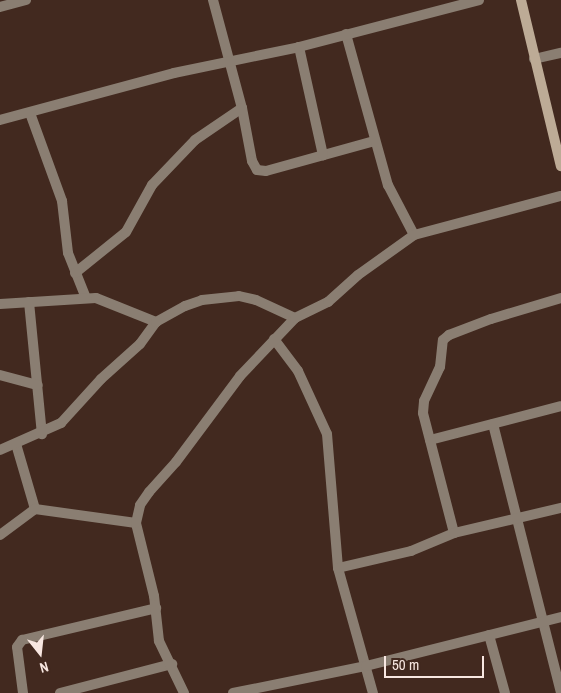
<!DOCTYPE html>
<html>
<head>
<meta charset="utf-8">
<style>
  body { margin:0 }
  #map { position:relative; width:561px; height:693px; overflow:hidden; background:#42291f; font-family:"Archivo Narrow",sans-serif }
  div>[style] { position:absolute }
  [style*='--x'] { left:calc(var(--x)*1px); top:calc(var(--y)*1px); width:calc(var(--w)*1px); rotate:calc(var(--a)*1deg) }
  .street>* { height:10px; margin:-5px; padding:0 5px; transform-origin:5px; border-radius:5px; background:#8a7e72 }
  .secondary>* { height:10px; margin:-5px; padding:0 5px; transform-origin:5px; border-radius:5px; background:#bdab96 }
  span { translate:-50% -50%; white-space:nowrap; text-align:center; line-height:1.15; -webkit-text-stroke:4.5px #42291f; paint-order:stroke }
  .north { position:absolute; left:15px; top:628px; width:50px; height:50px; -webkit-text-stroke:4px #42291f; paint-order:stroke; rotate:164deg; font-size:14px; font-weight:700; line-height:20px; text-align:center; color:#f8e7e1 }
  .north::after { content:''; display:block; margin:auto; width:18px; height:22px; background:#f8e7e1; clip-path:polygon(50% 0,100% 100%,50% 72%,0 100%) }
  .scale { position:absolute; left:384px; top:656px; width:100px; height:22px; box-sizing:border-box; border:2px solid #f8e7e1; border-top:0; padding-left:6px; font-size:15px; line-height:18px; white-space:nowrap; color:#f8e7e1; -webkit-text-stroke:4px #42291f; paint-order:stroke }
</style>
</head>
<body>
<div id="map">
  <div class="street">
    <i style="--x:213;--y:0;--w:112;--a:75"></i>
    <i style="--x:242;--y:108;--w:54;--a:79.3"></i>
    <i style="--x:252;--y:161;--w:10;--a:61"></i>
    <i style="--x:257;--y:170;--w:9;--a:6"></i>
    <i style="--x:266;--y:171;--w:112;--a:-15.5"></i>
    <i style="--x:0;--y:7;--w:27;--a:-15"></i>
    <i style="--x:346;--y:34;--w:157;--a:74.5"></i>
    <i style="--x:388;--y:185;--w:56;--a:62.5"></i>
    <i style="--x:299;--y:47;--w:111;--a:77.5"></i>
    <i style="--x:534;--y:59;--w:28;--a:-13"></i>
    <i style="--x:30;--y:113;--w:94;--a:70"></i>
    <i style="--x:62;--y:201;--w:52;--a:83.4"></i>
    <i style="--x:68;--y:253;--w:48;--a:68.2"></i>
    <i style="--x:0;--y:120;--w:180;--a:-15.1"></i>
    <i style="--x:174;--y:73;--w:128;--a:-11.7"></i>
    <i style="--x:299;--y:47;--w:186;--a:-14.6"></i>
    <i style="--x:75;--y:273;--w:65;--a:-38.8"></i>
    <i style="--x:126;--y:232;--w:54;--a:-61"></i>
    <i style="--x:152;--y:185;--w:62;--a:-46.3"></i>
    <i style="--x:195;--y:140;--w:57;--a:-34.2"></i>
    <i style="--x:29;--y:302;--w:133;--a:84.4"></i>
    <i style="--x:0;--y:304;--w:96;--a:-3.6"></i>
    <i style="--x:96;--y:298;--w:65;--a:21.8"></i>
    <i style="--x:274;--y:339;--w:40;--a:53"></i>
    <i style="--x:298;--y:371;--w:69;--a:65.3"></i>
    <i style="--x:327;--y:434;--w:134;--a:85.3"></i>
    <i style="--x:338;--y:568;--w:130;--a:74.4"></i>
    <i style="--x:0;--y:375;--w:39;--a:15"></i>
    <i style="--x:493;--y:424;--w:277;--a:75.8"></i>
    <i style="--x:430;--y:440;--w:135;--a:-14.5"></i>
    <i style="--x:16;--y:444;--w:68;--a:73.7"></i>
    <i style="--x:0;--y:450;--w:67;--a:-23.9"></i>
    <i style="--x:61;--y:423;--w:59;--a:-47.7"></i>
    <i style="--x:101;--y:379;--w:52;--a:-41.9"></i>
    <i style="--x:140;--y:344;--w:27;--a:-54"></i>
    <i style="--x:156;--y:322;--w:33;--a:-29"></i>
    <i style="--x:185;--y:306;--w:18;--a:-19"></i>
    <i style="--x:202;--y:300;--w:37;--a:-6"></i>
    <i style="--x:239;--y:296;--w:17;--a:13"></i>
    <i style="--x:256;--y:300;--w:43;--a:24.8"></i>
    <i style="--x:454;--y:533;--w:124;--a:-104.5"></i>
    <i style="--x:423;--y:413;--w:12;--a:-85"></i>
    <i style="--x:424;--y:401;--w:38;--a:-65"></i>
    <i style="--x:440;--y:367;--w:27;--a:-84"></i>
    <i style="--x:443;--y:340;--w:8;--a:-40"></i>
    <i style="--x:449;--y:335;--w:45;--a:-20.9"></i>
    <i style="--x:491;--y:319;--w:73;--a:-16.7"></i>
    <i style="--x:0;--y:535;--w:44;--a:-36.6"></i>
    <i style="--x:35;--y:509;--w:102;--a:7.9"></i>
    <i style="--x:338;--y:568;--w:75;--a:-13.1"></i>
    <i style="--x:411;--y:551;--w:47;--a:-22.7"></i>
    <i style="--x:454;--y:533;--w:110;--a:-13.2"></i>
    <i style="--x:489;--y:635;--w:60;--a:74.6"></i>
    <i style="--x:23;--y:693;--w:46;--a:-97.4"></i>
    <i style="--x:17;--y:647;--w:9;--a:-54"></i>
    <i style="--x:22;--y:640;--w:138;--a:-13.4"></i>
    <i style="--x:60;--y:693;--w:116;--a:-14.5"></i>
    <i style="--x:184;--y:693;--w:58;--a:-115.7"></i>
    <i style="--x:159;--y:641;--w:45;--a:-96.3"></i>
    <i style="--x:154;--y:596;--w:75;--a:-103.9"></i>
    <i style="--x:136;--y:523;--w:18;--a:-77"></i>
    <i style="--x:140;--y:505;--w:16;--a:-55"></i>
    <i style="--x:149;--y:492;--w:40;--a:-48"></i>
    <i style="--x:176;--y:462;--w:107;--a:-53.3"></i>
    <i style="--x:240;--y:376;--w:80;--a:-46.5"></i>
    <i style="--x:295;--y:318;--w:37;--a:-26"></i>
    <i style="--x:328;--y:302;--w:40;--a:-42"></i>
    <i style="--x:358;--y:275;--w:69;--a:-35.5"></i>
    <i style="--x:414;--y:235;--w:152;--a:-14.9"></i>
    <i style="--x:233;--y:693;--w:136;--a:-11.5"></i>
    <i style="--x:366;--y:666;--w:201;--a:-14.1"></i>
  </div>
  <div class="secondary">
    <i style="--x:521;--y:0;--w:171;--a:76.5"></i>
  </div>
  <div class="north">N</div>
  <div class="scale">50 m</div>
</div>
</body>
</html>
